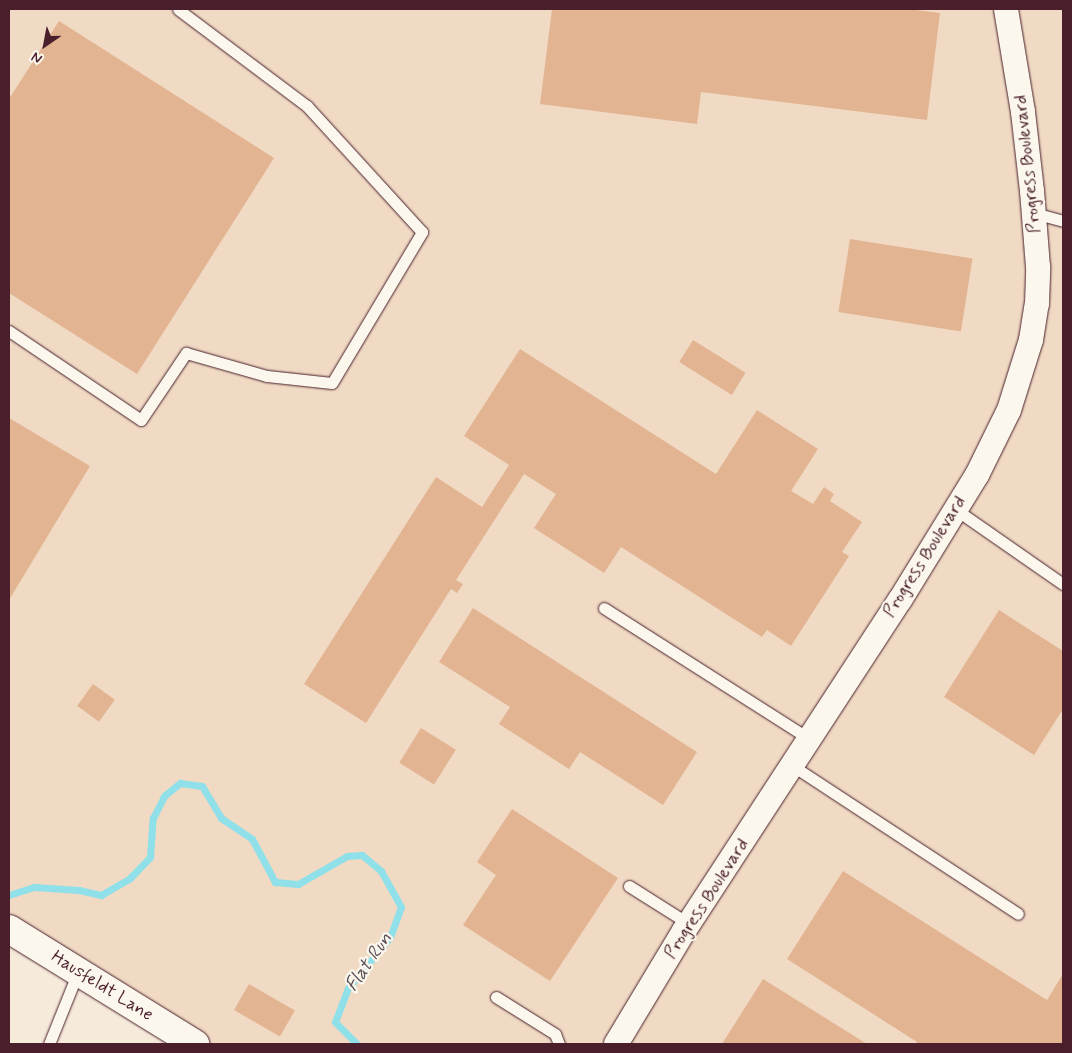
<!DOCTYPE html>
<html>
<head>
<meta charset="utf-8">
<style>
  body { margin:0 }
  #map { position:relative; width:1072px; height:1053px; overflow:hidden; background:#f6eada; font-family:Mynerve,sans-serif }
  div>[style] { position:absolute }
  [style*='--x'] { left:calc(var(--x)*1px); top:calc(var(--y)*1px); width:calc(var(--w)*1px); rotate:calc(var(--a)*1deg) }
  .built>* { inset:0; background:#f0dac4 }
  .stream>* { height:7px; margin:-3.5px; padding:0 3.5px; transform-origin:3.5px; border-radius:3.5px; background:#8fe0e8 }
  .building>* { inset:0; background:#e2b492; transform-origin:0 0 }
  .roads { filter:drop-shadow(0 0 1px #4a1f2b) drop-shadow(0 0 1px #4a1f2b) }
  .service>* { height:11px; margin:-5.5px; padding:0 5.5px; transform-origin:5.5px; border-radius:5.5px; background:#fbf7ec }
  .minor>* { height:24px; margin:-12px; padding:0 12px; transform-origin:12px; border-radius:12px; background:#fbf7ec }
  .tertiary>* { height:28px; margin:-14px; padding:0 14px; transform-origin:14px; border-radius:14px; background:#fbf7ec }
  span { translate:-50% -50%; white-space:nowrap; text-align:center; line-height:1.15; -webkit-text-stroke:4.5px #fbf7ec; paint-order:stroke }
  .street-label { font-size:18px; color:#4a1f2b }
  .water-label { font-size:19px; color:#5b4f5a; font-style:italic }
  .frame { position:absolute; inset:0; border:10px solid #4a1f2b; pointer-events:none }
  .north { position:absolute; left:20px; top:20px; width:50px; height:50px; -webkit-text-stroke:4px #fbf7ec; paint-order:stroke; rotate:213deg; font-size:14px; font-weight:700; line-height:20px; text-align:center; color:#4a1f2b }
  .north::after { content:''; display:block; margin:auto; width:18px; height:22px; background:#4a1f2b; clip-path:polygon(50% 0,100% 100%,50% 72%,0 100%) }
</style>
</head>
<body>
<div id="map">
  <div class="built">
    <i style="clip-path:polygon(9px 9px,1063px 9px,1063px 1044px,195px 1044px,9px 928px)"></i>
  </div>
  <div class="stream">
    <i style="--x:9;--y:895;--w:26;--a:-18"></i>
    <i style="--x:34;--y:887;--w:45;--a:3.8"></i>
    <i style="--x:79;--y:890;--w:23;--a:13"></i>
    <i style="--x:101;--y:895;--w:34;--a:-30"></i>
    <i style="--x:130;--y:878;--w:29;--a:-46"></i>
    <i style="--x:150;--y:857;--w:39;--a:-86"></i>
    <i style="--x:153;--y:818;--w:25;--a:-63"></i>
    <i style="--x:164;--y:796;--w:21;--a:-39"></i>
    <i style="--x:180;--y:783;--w:22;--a:8"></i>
    <i style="--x:202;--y:786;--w:37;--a:59"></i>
    <i style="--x:221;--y:818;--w:37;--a:34"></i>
    <i style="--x:252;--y:839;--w:49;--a:61.9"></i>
    <i style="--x:275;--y:882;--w:23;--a:5"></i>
    <i style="--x:298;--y:884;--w:56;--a:-29.7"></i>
    <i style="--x:347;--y:856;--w:15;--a:-4"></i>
    <i style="--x:362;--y:855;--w:25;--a:40"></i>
    <i style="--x:381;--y:871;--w:41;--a:60.9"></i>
    <i style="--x:401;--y:907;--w:32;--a:110"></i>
    <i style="--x:390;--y:937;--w:66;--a:129.5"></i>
    <i style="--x:348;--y:988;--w:36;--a:111"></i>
    <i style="--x:335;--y:1022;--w:31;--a:45"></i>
  </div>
  <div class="building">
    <i style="clip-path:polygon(552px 9px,907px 9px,940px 13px,927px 120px,701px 92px,697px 124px,540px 104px)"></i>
    <i style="clip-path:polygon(59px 21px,274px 158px,137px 374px,9px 293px,9px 99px)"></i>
    <i style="left:850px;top:239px;width:124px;height:74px;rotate:9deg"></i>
    <i style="left:693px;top:340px;width:62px;height:26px;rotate:32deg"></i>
    <i style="clip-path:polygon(520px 349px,716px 474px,757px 410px,818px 449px,791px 491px,813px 504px,824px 487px,834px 494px,830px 501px,862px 522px,842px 552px,849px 556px,791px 646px,767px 630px,762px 637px,621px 547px,604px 573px,534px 528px,556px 494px,524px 474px,456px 580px,463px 584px,457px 593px,451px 589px,366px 723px,304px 684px,436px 477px,482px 507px,509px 465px,464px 436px)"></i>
    <i style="clip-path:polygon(9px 418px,90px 466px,9px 600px)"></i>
    <i style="clip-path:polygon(473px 608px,697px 752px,663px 805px,580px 752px,569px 769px,499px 724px,510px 707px,439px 662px)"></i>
    <i style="clip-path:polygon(999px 610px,1063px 651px,1063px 709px,1034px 755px,944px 697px)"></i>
    <i style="left:93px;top:684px;width:27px;height:27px;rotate:36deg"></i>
    <i style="left:421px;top:728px;width:41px;height:41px;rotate:32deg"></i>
    <i style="clip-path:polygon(512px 809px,618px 878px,550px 981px,463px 925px,496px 875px,477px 862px)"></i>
    <i style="clip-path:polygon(843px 871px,1047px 1000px,1063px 974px,1063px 1044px,916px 1044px,917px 1042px,787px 959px)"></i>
    <i style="clip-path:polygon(763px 979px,867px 1044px,722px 1044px)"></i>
    <i style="left:249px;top:984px;width:53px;height:30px;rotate:30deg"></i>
  </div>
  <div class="roads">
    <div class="service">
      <i style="--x:1034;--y:213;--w:30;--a:15"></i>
      <i style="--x:9;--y:331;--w:159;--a:34"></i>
      <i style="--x:141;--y:420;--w:81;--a:-56.1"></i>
      <i style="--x:186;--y:353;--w:84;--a:15.9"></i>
      <i style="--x:267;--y:376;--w:65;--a:6.1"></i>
      <i style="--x:332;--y:383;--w:176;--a:-59.2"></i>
      <i style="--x:422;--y:232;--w:171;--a:-132.4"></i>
      <i style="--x:307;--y:106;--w:161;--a:-143.1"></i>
      <i style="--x:955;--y:509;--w:131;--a:34.8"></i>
      <i style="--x:604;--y:608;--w:244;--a:32.5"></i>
      <i style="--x:793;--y:766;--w:269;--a:33.3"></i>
      <i style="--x:629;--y:886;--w:71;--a:32.3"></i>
      <i style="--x:496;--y:997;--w:70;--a:32.1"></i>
      <i style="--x:555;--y:1034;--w:11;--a:68"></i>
      <i style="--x:49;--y:1044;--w:78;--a:-68.1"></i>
    </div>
    <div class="minor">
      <i style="--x:616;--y:1044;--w:132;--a:-59"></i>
      <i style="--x:684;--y:931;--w:395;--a:-56.9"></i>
      <i style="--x:900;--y:600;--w:147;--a:-58.4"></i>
      <i style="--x:977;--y:475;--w:72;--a:-63.8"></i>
      <i style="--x:1009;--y:410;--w:73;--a:-72.6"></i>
      <i style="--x:1031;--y:340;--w:36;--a:-81"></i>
      <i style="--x:1037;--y:304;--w:37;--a:-88"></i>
      <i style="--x:1038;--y:267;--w:76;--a:-94.5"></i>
      <i style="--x:1032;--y:191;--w:80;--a:-96.5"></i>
      <i style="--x:1023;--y:112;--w:104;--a:-99.4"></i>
    </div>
    <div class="tertiary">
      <i style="--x:9;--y:929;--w:219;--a:31.7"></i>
    </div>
  </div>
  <div class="street-label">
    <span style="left:1028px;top:164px;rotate:-96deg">Progress Boulevard</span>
    <span style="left:925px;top:557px;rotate:-58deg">Progress Boulevard</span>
    <span style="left:707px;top:899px;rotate:-57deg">Progress Boulevard</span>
    <span style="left:102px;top:986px;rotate:32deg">Hausfeldt Lane</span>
  </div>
  <div class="water-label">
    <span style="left:369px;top:962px;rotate:-55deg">Flat Run</span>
  </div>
  <div class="frame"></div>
  <div class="north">N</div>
</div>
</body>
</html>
